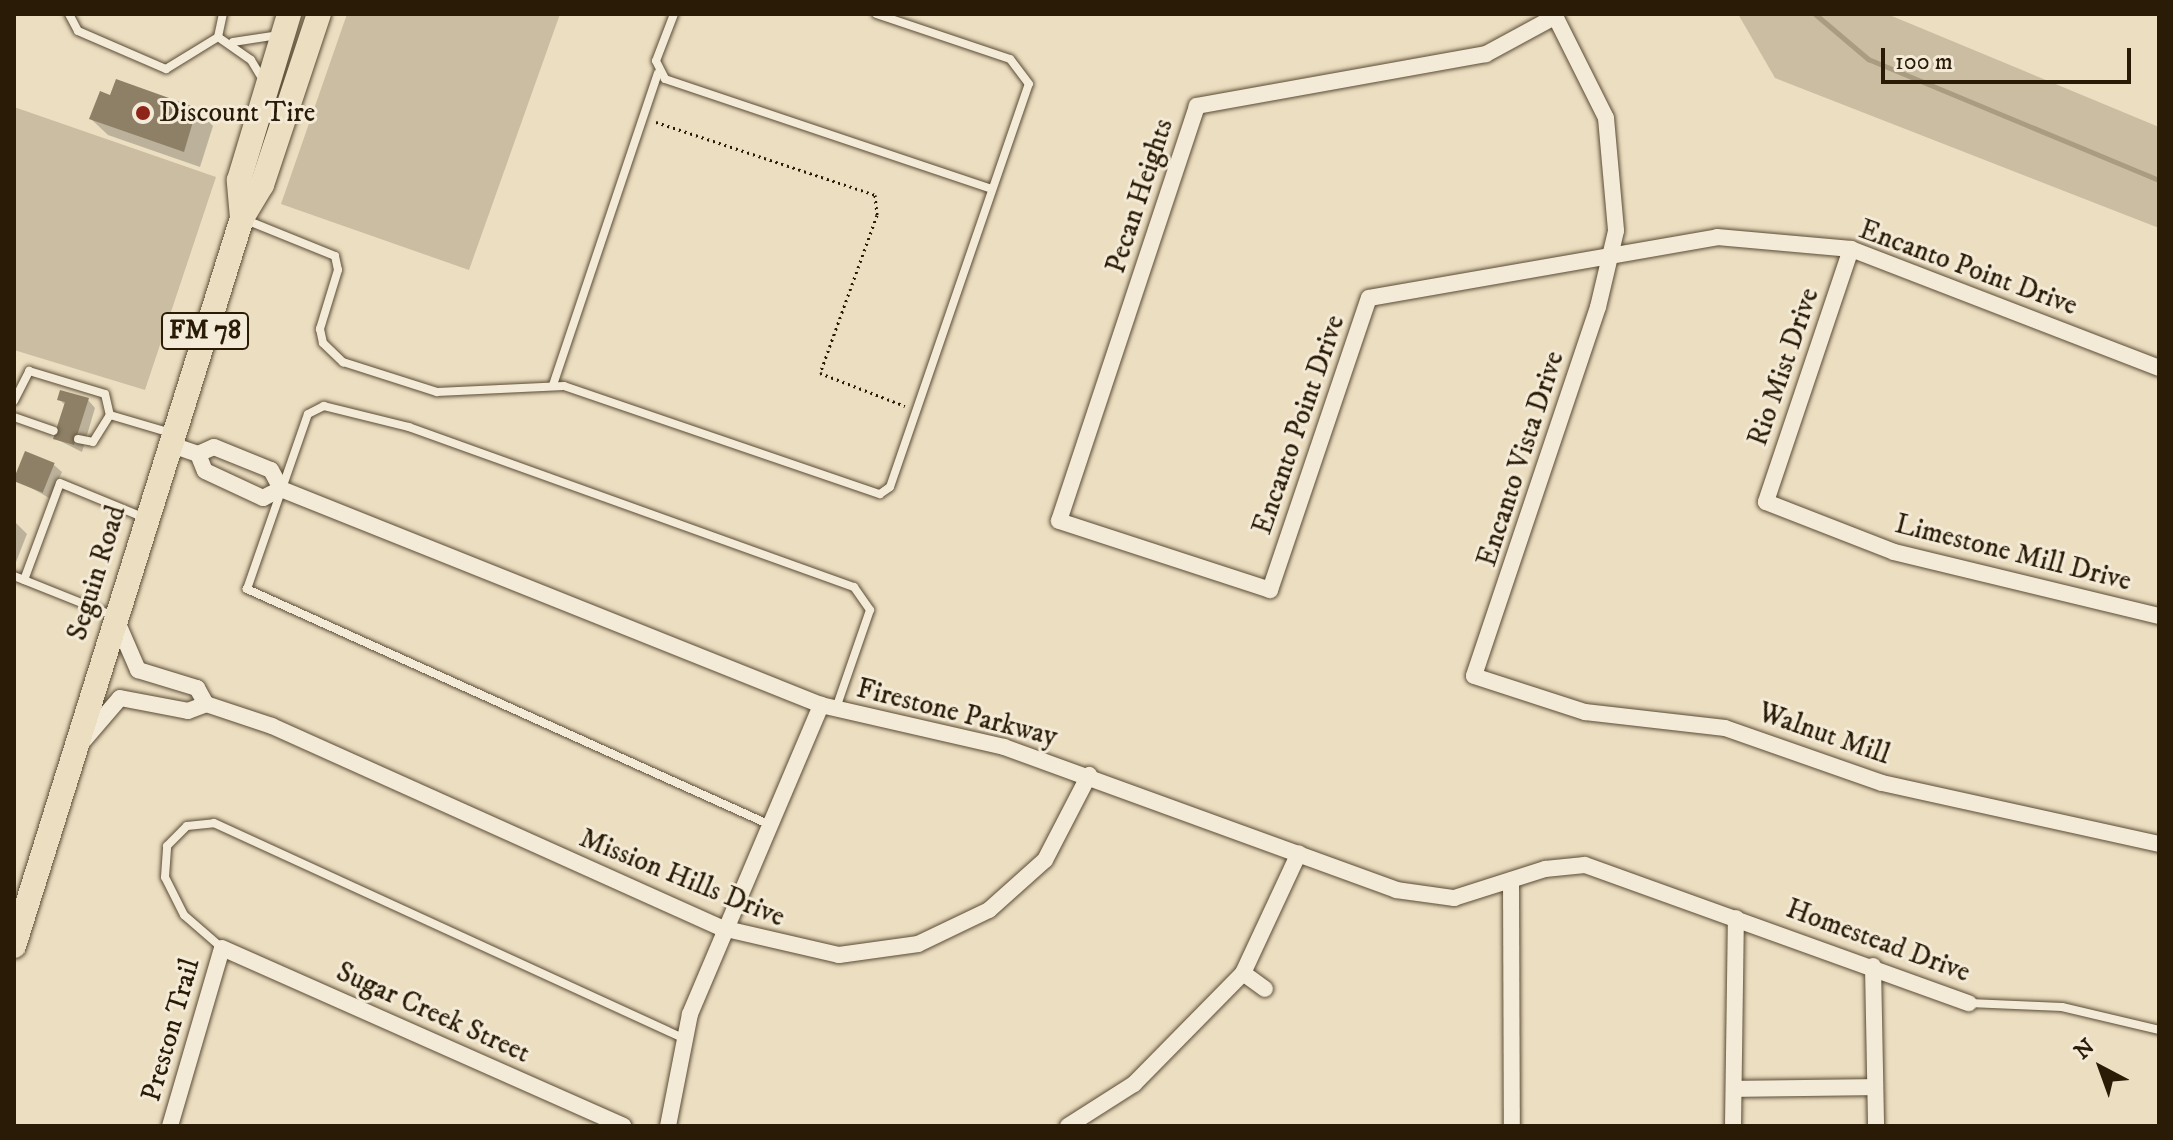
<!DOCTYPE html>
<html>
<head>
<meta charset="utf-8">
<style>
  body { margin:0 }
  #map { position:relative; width:2173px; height:1140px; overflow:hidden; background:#ecdec1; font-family:"IM FELL DW Pica",serif }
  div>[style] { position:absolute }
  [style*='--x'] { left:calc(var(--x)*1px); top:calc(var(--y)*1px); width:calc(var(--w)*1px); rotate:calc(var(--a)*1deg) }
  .green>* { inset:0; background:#cbbda1 }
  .shadow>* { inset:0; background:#0003 }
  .stream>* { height:5px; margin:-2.5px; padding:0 2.5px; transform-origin:2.5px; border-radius:2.5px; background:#aa9c81 }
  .building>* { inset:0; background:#8e8067; transform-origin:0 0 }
  .path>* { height:3px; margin-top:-1.5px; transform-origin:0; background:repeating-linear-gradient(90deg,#291b06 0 2px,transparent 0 6px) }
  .roads { filter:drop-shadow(0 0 2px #5a4c35) drop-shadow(0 0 2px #5a4c35) }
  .lane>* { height:8px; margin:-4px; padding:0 4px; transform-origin:4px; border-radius:4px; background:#f3ead7 }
  .street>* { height:16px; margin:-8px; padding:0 8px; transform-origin:8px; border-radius:8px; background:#f3ead7 }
  .primary>* { height:24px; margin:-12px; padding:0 12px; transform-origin:12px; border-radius:12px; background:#ecdec1 }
  .dots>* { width:22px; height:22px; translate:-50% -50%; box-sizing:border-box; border:4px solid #f3ead7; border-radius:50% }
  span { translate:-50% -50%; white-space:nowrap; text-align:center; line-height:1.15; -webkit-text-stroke:6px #f3ead7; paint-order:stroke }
  .shield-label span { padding:2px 6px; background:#f3ead7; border:2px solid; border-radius:6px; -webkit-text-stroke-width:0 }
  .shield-label { font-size:26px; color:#291b06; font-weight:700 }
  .poi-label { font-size:28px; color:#291b06 }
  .left { translate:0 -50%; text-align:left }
  .street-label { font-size:28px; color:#291b06 }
  .frame { position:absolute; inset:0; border:16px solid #291b06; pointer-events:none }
  .north { position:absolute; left:2061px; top:1028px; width:80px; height:80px; -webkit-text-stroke:6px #f3ead7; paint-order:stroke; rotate:319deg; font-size:22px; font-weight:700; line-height:32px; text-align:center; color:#291b06 }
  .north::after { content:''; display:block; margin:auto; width:28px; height:36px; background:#291b06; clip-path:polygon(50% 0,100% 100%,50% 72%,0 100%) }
  .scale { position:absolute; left:1881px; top:48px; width:250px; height:36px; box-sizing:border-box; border:4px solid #291b06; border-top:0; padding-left:10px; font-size:24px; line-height:28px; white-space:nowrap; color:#291b06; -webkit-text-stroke:6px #f3ead7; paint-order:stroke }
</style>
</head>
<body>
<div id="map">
  <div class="green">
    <i style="clip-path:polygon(347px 14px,560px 14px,469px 270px,281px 204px)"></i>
    <i style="clip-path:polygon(1738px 14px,1887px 14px,2159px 127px,2159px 228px,1775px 78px)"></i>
    <i style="clip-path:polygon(14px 107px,216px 177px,145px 390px,14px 350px)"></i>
  </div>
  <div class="shadow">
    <i style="clip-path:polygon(196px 109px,213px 126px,200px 167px,108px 135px,91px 119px)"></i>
    <i style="clip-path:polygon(59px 399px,88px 400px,95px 408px,82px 452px,56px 439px,66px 406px)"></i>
    <i style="clip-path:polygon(54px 465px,62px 472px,51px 499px,17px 480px)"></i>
    <i style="clip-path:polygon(14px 521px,27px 534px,14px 567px)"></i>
  </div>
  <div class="stream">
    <i style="--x:1815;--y:14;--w:70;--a:40.3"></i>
    <i style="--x:1868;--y:59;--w:315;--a:22.6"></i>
  </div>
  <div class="building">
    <i style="clip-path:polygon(116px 79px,197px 108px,184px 152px,89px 119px,100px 91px,110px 95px)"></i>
    <i style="clip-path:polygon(60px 390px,89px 398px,74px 445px,53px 439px,65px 402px,57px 400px)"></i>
    <i style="left:25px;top:451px;width:32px;height:32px;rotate:22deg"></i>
  </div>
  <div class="path">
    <i style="--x:656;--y:122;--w:231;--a:18.4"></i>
    <i style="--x:875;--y:195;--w:20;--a:84"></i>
    <i style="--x:877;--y:215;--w:168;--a:109.8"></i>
    <i style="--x:820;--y:373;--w:91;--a:21.2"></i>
  </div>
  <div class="roads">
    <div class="lane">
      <i style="--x:69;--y:14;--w:19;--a:62"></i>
      <i style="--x:78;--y:31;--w:96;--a:23.4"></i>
      <i style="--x:166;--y:69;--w:61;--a:-31.6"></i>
      <i style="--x:218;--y:37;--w:40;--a:34.9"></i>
      <i style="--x:251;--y:60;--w:26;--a:59"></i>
      <i style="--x:674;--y:14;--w:50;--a:111"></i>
      <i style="--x:656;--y:61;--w:20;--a:63"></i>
      <i style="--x:665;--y:79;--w:344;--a:18.6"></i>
      <i style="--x:218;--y:37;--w:24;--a:-78"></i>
      <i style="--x:233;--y:42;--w:47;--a:-8.7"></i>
      <i style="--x:246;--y:220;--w:96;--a:22"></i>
      <i style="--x:335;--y:256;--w:14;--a:78"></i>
      <i style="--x:338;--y:270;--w:62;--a:107"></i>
      <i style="--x:320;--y:329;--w:14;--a:78"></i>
      <i style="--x:323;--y:343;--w:28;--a:44"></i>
      <i style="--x:343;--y:362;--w:99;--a:17.7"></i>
      <i style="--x:437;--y:392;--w:127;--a:-2.7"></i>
      <i style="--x:564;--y:386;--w:334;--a:18.9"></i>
      <i style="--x:880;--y:494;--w:12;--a:-35"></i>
      <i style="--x:890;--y:487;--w:426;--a:-71"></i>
      <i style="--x:1029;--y:84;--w:31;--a:-127"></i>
      <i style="--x:1010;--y:59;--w:141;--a:-161.4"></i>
      <i style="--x:553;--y:385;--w:329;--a:-71.4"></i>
      <i style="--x:14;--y:401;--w:34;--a:-63"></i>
      <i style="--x:29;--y:371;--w:79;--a:16.8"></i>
      <i style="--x:105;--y:394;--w:22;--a:77"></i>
      <i style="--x:110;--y:415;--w:64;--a:16.4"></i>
      <i style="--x:14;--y:417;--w:42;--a:19.3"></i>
      <i style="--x:78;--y:439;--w:15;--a:11"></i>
      <i style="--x:93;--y:442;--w:32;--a:-58"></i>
      <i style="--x:14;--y:576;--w:108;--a:21.8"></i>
      <i style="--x:24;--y:580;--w:103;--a:-69.6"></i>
      <i style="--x:60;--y:483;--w:92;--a:22.4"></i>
      <i style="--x:768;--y:824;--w:572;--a:-155.72"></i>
      <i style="--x:247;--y:589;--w:185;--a:-70.8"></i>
      <i style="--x:308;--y:414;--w:18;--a:-27"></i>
      <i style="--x:324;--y:406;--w:88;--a:13.9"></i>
      <i style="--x:409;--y:427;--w:473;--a:19.8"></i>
      <i style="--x:854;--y:587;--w:28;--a:55"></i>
      <i style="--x:870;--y:610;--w:104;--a:109.1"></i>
      <i style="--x:222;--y:948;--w:50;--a:-139"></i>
      <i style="--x:184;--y:915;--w:42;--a:-116.6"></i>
      <i style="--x:165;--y:877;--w:31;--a:-86"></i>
      <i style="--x:167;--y:846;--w:28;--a:-45"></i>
      <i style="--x:187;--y:826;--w:27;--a:-6"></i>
      <i style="--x:214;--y:823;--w:516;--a:24.63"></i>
      <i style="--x:1969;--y:1003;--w:93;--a:2.5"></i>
      <i style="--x:2062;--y:1007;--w:100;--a:13.3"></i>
    </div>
    <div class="street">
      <i style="--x:1554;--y:14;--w:116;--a:63.4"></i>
      <i style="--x:1606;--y:118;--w:113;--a:84.9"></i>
      <i style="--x:1616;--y:231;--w:78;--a:103.3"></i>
      <i style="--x:1598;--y:307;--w:389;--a:108.6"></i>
      <i style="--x:1474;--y:676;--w:117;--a:18"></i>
      <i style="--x:1585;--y:712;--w:141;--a:6.5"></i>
      <i style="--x:1725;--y:728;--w:166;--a:19.3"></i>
      <i style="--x:1882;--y:783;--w:284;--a:12.4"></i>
      <i style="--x:1556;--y:16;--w:80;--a:151.5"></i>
      <i style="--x:1486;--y:54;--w:294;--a:169.8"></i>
      <i style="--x:1197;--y:106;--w:437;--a:108.4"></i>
      <i style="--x:1059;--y:521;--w:222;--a:18.1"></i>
      <i style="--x:1270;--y:590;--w:308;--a:-71.3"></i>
      <i style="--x:1369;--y:298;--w:353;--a:-9.9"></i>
      <i style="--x:1717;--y:237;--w:135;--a:5.1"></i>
      <i style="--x:1851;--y:249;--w:330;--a:21.1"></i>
      <i style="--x:1851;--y:249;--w:267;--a:108.6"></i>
      <i style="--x:1766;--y:502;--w:137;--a:21.3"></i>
      <i style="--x:1894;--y:552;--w:273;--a:13.6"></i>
      <i style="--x:169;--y:444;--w:31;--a:19"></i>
      <i style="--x:198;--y:454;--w:17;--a:-24"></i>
      <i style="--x:214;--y:447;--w:61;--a:22"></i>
      <i style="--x:271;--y:470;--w:21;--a:62"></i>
      <i style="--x:281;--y:489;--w:582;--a:21.8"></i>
      <i style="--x:821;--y:705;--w:188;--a:12.9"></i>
      <i style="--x:1004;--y:747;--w:417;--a:20"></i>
      <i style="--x:1396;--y:890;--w:59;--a:7.9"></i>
      <i style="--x:1454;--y:898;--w:96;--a:-17.7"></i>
      <i style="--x:1545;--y:869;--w:40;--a:-5.7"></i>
      <i style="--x:1585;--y:865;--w:408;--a:19.8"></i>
      <i style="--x:198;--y:454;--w:18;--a:68"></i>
      <i style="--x:205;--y:471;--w:64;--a:25"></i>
      <i style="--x:263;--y:498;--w:20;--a:-27"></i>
      <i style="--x:115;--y:617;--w:58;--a:66.5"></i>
      <i style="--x:138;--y:670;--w:62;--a:17"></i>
      <i style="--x:197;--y:688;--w:18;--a:61"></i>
      <i style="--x:84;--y:740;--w:55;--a:-49.4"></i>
      <i style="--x:120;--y:698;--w:69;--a:10.8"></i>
      <i style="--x:188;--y:711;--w:19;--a:-21"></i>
      <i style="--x:206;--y:704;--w:70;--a:18.4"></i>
      <i style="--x:272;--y:726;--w:493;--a:24.2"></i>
      <i style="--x:722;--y:928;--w:120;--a:13"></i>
      <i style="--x:839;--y:955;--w:80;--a:-7.9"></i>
      <i style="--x:918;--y:944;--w:79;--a:-25.6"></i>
      <i style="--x:989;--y:910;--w:75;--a:-41.8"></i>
      <i style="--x:1045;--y:860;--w:96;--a:-62.6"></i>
      <i style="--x:1511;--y:882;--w:244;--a:89.8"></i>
      <i style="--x:1873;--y:966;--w:160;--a:88.9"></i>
      <i style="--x:1243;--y:973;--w:27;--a:36"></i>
      <i style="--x:1734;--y:1089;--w:141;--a:-0.8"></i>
      <i style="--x:170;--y:1126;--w:185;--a:-73.7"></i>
      <i style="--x:222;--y:948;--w:439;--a:23.9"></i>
      <i style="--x:668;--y:1126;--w:114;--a:-78.9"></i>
      <i style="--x:690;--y:1014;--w:336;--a:-67"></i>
      <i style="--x:1068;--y:1126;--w:78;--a:-32.5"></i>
      <i style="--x:1134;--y:1084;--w:156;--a:-45.5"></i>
      <i style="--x:1243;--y:973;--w:132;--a:-65"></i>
      <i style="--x:1733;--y:1126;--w:208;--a:-89.2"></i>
    </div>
    <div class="primary">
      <i style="--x:242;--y:218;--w:38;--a:-95"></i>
      <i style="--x:239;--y:180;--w:173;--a:-73.2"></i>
      <i style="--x:14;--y:946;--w:763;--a:-72.61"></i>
      <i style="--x:242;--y:218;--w:39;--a:-59"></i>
      <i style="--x:262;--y:185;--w:180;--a:-71.6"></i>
    </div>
  </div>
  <div class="dots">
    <i style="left:143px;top:113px;background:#8f2418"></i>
  </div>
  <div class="shield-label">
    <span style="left:205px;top:331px">FM 78</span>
  </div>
  <div class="poi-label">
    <span class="left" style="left:159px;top:113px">Discount Tire</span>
  </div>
  <div class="street-label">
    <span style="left:1140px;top:196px;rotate:-72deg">Pecan Heights</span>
    <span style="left:1968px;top:268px;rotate:20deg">Encanto Point Drive</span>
    <span style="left:1784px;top:367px;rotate:-71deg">Rio Mist Drive</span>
    <span style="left:1299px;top:425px;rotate:-71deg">Encanto Point Drive</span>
    <span style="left:1521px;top:459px;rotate:-72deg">Encanto Vista Drive</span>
    <span style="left:2013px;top:553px;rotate:14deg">Limestone Mill Drive</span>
    <span style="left:97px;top:573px;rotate:-73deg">Seguin Road</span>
    <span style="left:957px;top:713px;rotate:14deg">Firestone Parkway</span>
    <span style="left:1824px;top:734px;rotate:19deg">Walnut Mill</span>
    <span style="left:682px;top:878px;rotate:22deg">Mission Hills Drive</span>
    <span style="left:1878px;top:941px;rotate:20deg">Homestead Drive</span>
    <span style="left:433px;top:1013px;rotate:24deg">Sugar Creek Street</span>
    <span style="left:171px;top:1030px;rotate:-74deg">Preston Trail</span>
  </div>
  <div class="frame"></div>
  <div class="north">N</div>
  <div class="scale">100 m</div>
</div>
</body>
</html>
